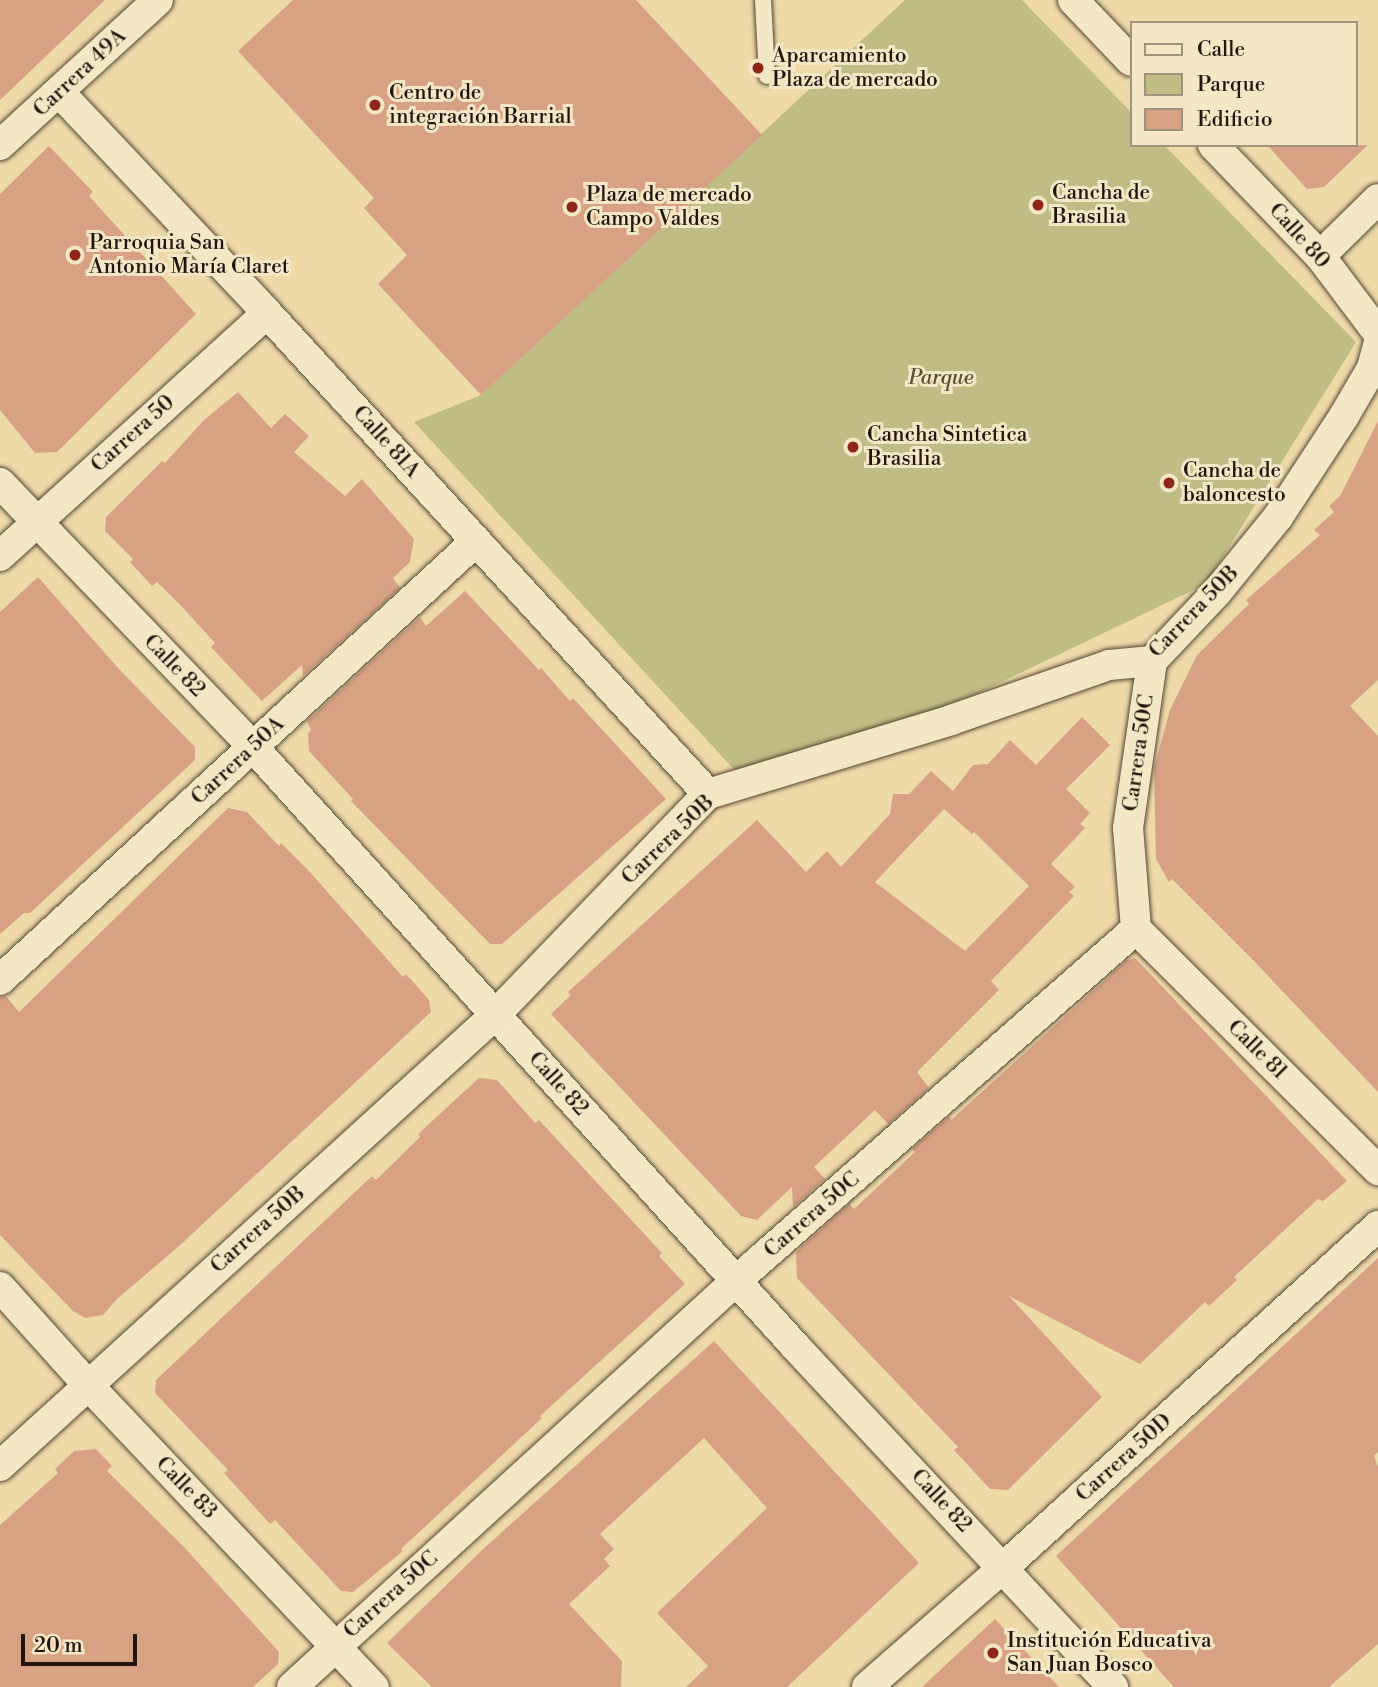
<!DOCTYPE html>
<html>
<head>
<meta charset="utf-8">
<style>
  body { margin:0 }
  #map { position:relative; width:1378px; height:1687px; overflow:hidden; background:#eddaa7; font-family:"Libre Bodoni",serif }
  div>[style] { position:absolute }
  [style*='--x'] { left:calc(var(--x)*1px); top:calc(var(--y)*1px); width:calc(var(--w)*1px); rotate:calc(var(--a)*1deg) }
  .green>* { inset:0; background:#bfbd83 }
  .building>* { inset:0; background:#d9a183 }
  .roads { filter:drop-shadow(0 0 2px #554634) drop-shadow(0 0 2px #554634) }
  .lane>* { height:16px; margin:-8px; padding:0 8px; transform-origin:8px; border-radius:8px; background:#f3e7c6 }
  .street>* { height:30px; margin:-15px; padding:0 15px; transform-origin:15px; border-radius:15px; background:#f3e7c6 }
  .dots>* { width:19px; height:19px; translate:-50% -50%; box-sizing:border-box; border:4px solid #f3e7c6; border-radius:50% }
  span { translate:-50% -50%; white-space:nowrap; text-align:center; line-height:1.15; -webkit-text-stroke:6px #f3e7c6; paint-order:stroke }
  .poi-label { font-size:21px; color:#22140e }
  .left { translate:0 -50%; text-align:left }
  .street-label { font-size:21px; color:#22140e }
  .park-label { font-size:21px; color:#594f37; font-style:italic }
  .legend { position:absolute; left:1130px; top:21px; width:228px; height:126px; box-sizing:border-box; background:#f3e7c6; border:2px solid #9f937c; margin:0; padding:9px 12px; list-style:none; font-size:21px; color:#22140e }
  .legend li { display:flex; align-items:center; gap:14px; height:35px }
  .legend b { width:35px; border:2px solid #9f937c }
  .scale { position:absolute; left:21px; top:1634px; width:116px; height:32px; box-sizing:border-box; border:4px solid #22140e; border-top:0; padding-left:9px; font-size:21px; line-height:24px; white-space:nowrap; color:#22140e; -webkit-text-stroke:5px #f3e7c6; paint-order:stroke }
</style>
</head>
<body>
<div id="map">
  <div class="green">
    <i style="clip-path:polygon(905px 0,1022px 0,1131px 112px,1131px 145px,1164px 145px,1356px 342px,1206px 584px,945px 709px,741px 777px,414px 422px,481px 395px)"></i>
  </div>
  <div class="building">
    <i style="clip-path:polygon(0 0,105px 0,0 100px)"></i>
    <i style="clip-path:polygon(293px 0,636px 0,762px 135px,481px 395px,378px 284px,407px 255px,364px 208px,374px 198px,238px 51px)"></i>
    <i style="clip-path:polygon(1267px 145px,1368px 145px,1324px 187px,1307px 189px)"></i>
    <i style="clip-path:polygon(49px 146px,93px 192px,89px 196px,196px 314px,57px 452px,35px 453px,0 410px,0 194px)"></i>
    <i style="clip-path:polygon(238px 392px,271px 428px,285px 414px,309px 436px,294px 452px,345px 496px,362px 479px,414px 539px,410px 562px,393px 578px,400px 588px,303px 676px,302px 665px,262px 701px,211px 647px,215px 643px,184px 609px,157px 582px,152px 586px,130px 562px,133px 559px,105px 531px,106px 517px,162px 461px,165px 463px,204px 420px)"></i>
    <i style="clip-path:polygon(1378px 421px,1378px 680px,1350px 706px,1378px 736px,1378px 1092px,1253px 960px,1172px 879px,1169px 882px,1156px 859px,1154px 768px,1170px 710px,1197px 655px,1249px 604px,1246px 600px,1320px 535px,1314px 530px,1334px 512px,1329px 506px,1340px 496px)"></i>
    <i style="clip-path:polygon(38px 577px,119px 669px,195px 747px,195px 760px,30px 913px,24px 913px,0 934px,0 612px)"></i>
    <i style="clip-path:polygon(465px 591px,539px 670px,541px 668px,570px 701px,573px 698px,666px 799px,502px 944px,490px 944px,351px 801px,353px 799px,309px 751px,308px 733px,311px 730px,307px 721px,420px 617px,426px 626px)"></i>
    <i style="clip-path:polygon(evenodd,1082px 717px,1110px 745px,1066px 789px,1090px 813px,1080px 824px,1085px 828px,1051px 864px,1075px 887px,1069px 892px,1074px 896px,991px 981px,999px 990px,917px 1072px,929px 1088px,888px 1124px,875px 1110px,814px 1167px,825px 1179px,793px 1207px,792px 1187px,757px 1220px,741px 1216px,551px 1014px,571px 995px,568px 992px,757px 820px,806px 872px,827px 851px,841px 867px,890px 814px,893px 794px,909px 794px,931px 771px,953px 791px,973px 765px,988px 764px,1010px 740px,1036px 765px,1082px 717px,944px 809px,972px 834px,974px 832px,1029px 886px,965px 951px,875px 882px,944px 809px)"></i>
    <i style="clip-path:polygon(228px 808px,247px 812px,279px 846px,281px 843px,308px 870px,403px 977px,406px 974px,429px 1000px,431px 1012px,178px 1247px,117px 1299px,103px 1315px,85px 1318px,73px 1311px,0 1235px,0 997px,6px 996px,19px 1012px)"></i>
    <i style="clip-path:polygon(1135px 958px,1347px 1181px,1323px 1201px,1318px 1199px,1234px 1277px,1237px 1280px,1209px 1306px,1205px 1302px,1140px 1364px,1009px 1296px,1102px 1397px,1008px 1490px,990px 1489px,954px 1450px,958px 1447px,797px 1278px,796px 1252px,849px 1204px,854px 1209px,915px 1152px,912px 1149px,949px 1117px,951px 1120px,1127px 960px)"></i>
    <i style="clip-path:polygon(479px 1078px,497px 1080px,535px 1123px,539px 1120px,662px 1253px,659px 1256px,685px 1284px,540px 1416px,542px 1418px,401px 1549px,403px 1551px,353px 1592px,341px 1591px,275px 1520px,270px 1524px,224px 1473px,228px 1470px,155px 1393px,156px 1380px,372px 1176px,376px 1180px,420px 1137px,418px 1134px)"></i>
    <i style="clip-path:polygon(1378px 1258px,1378px 1452px,1374px 1456px,1378px 1467px,1378px 1644px,1329px 1687px,1174px 1687px,1056px 1556px)"></i>
    <i style="clip-path:polygon(714px 1341px,919px 1563px,787px 1687px,686px 1687px,708px 1666px,657px 1613px,767px 1508px,704px 1438px,600px 1534px,614px 1549px,604px 1559px,610px 1566px,569px 1604px,622px 1661px,621px 1687px,432px 1687px,387px 1643px,481px 1551px)"></i>
    <i style="clip-path:polygon(96px 1449px,112px 1466px,107px 1471px,184px 1547px,279px 1652px,278px 1664px,253px 1687px,0 1687px,0 1525px,58px 1473px,55px 1469px,74px 1451px)"></i>
    <i style="clip-path:polygon(995px 1619px,1059px 1687px,922px 1687px)"></i>
  </div>
  <div class="roads">
    <div class="lane">
      <i style="--x:763;--y:0;--w:76;--a:87"></i>
    </div>
    <div class="street">
      <i style="--x:1073;--y:0;--w:84;--a:46.4"></i>
      <i style="--x:60;--y:93;--w:302;--a:46.7"></i>
      <i style="--x:267;--y:313;--w:653;--a:47.48"></i>
      <i style="--x:0;--y:145;--w:214;--a:-42.5"></i>
      <i style="--x:1213;--y:145;--w:154;--a:46.1"></i>
      <i style="--x:1320;--y:256;--w:96;--a:53"></i>
      <i style="--x:1320;--y:256;--w:81;--a:-44.5"></i>
      <i style="--x:0;--y:483;--w:366;--a:46.2"></i>
      <i style="--x:253;--y:747;--w:806;--a:47.86"></i>
      <i style="--x:794;--y:1345;--w:468;--a:47"></i>
      <i style="--x:0;--y:556;--w:361;--a:-42.3"></i>
      <i style="--x:1136;--y:929;--w:342;--a:44.9"></i>
      <i style="--x:0;--y:980;--w:648;--a:-42.68"></i>
      <i style="--x:0;--y:1287;--w:132;--a:48.1"></i>
      <i style="--x:88;--y:1385;--w:416;--a:46.6"></i>
      <i style="--x:0;--y:1466;--w:670;--a:-42.34"></i>
      <i style="--x:495;--y:1015;--w:307;--a:-46.1"></i>
      <i style="--x:708;--y:794;--w:254;--a:-16.9"></i>
      <i style="--x:951;--y:720;--w:167;--a:-19.2"></i>
      <i style="--x:1109;--y:665;--w:43;--a:-5.3"></i>
      <i style="--x:1152;--y:661;--w:95;--a:-46.7"></i>
      <i style="--x:1217;--y:592;--w:97;--a:-50.9"></i>
      <i style="--x:1278;--y:517;--w:121;--a:-56.8"></i>
      <i style="--x:1344;--y:416;--w:56;--a:-59.7"></i>
      <i style="--x:1372;--y:368;--w:24;--a:-75"></i>
      <i style="--x:292;--y:1687;--w:603;--a:-42.45"></i>
      <i style="--x:737;--y:1280;--w:531;--a:-41.34"></i>
      <i style="--x:1136;--y:929;--w:101;--a:-94.5"></i>
      <i style="--x:1128;--y:828;--w:169;--a:-81.8"></i>
      <i style="--x:867;--y:1687;--w:181;--a:-41.2"></i>
      <i style="--x:1003;--y:1568;--w:508;--a:-42.36"></i>
    </div>
  </div>
  <div class="dots">
    <i style="left:758px;top:68px;background:#8f2418"></i>
    <i style="left:375px;top:105px;background:#8f2418"></i>
    <i style="left:1038px;top:205px;background:#8f2418"></i>
    <i style="left:572px;top:207px;background:#8f2418"></i>
    <i style="left:75px;top:255px;background:#8f2418"></i>
    <i style="left:853px;top:447px;background:#8f2418"></i>
    <i style="left:1169px;top:483px;background:#8f2418"></i>
    <i style="left:993px;top:1653px;background:#8f2418"></i>
  </div>
  <div class="poi-label">
    <span class="left" style="left:772px;top:68px">Aparcamiento<br>Plaza de mercado</span>
    <span class="left" style="left:389px;top:105px">Centro de<br>integración Barrial</span>
    <span class="left" style="left:1052px;top:205px">Cancha de<br>Brasilia</span>
    <span class="left" style="left:586px;top:207px">Plaza de mercado<br>Campo Valdes</span>
    <span class="left" style="left:89px;top:255px">Parroquia San<br>Antonio María Claret</span>
    <span class="left" style="left:867px;top:447px">Cancha Sintetica<br>Brasilia</span>
    <span class="left" style="left:1183px;top:483px">Cancha de<br>baloncesto</span>
    <span class="left" style="left:1007px;top:1653px">Institución Educativa<br>San Juan Bosco</span>
  </div>
  <div class="street-label">
    <span style="left:80px;top:73px;rotate:-43deg">Carrera 49A</span>
    <span style="left:1299px;top:236px;rotate:48deg">Calle 80</span>
    <span style="left:133px;top:434px;rotate:-42deg">Carrera 50</span>
    <span style="left:386px;top:442px;rotate:48deg">Calle 81A</span>
    <span style="left:1194px;top:612px;rotate:-46deg">Carrera 50B</span>
    <span style="left:174px;top:666px;rotate:46deg">Calle 82</span>
    <span style="left:1139px;top:753px;rotate:-82deg">Carrera 50C</span>
    <span style="left:238px;top:761px;rotate:-43deg">Carrera 50A</span>
    <span style="left:668px;top:840px;rotate:-44deg">Carrera 50B</span>
    <span style="left:1257px;top:1050px;rotate:45deg">Calle 81</span>
    <span style="left:558px;top:1084px;rotate:48deg">Calle 82</span>
    <span style="left:812px;top:1215px;rotate:-41deg">Carrera 50C</span>
    <span style="left:258px;top:1230px;rotate:-42deg">Carrera 50B</span>
    <span style="left:1124px;top:1458px;rotate:-42deg">Carrera 50D</span>
    <span style="left:186px;top:1488px;rotate:46deg">Calle 83</span>
    <span style="left:941px;top:1501px;rotate:47deg">Calle 82</span>
    <span style="left:391px;top:1595px;rotate:-42deg">Carrera 50C</span>
  </div>
  <div class="park-label">
    <span style="left:941px;top:378px">Parque</span>
  </div>
  <ul class="legend">
  <li><b style="height:9px;background:#f3e7c6"></b>Calle</li>
  <li><b style="height:19px;background:#bfbd83"></b>Parque</li>
  <li><b style="height:19px;background:#d9a183"></b>Edificio</li>
  </ul>
  <div class="scale">20 m</div>
</div>
</body>
</html>
